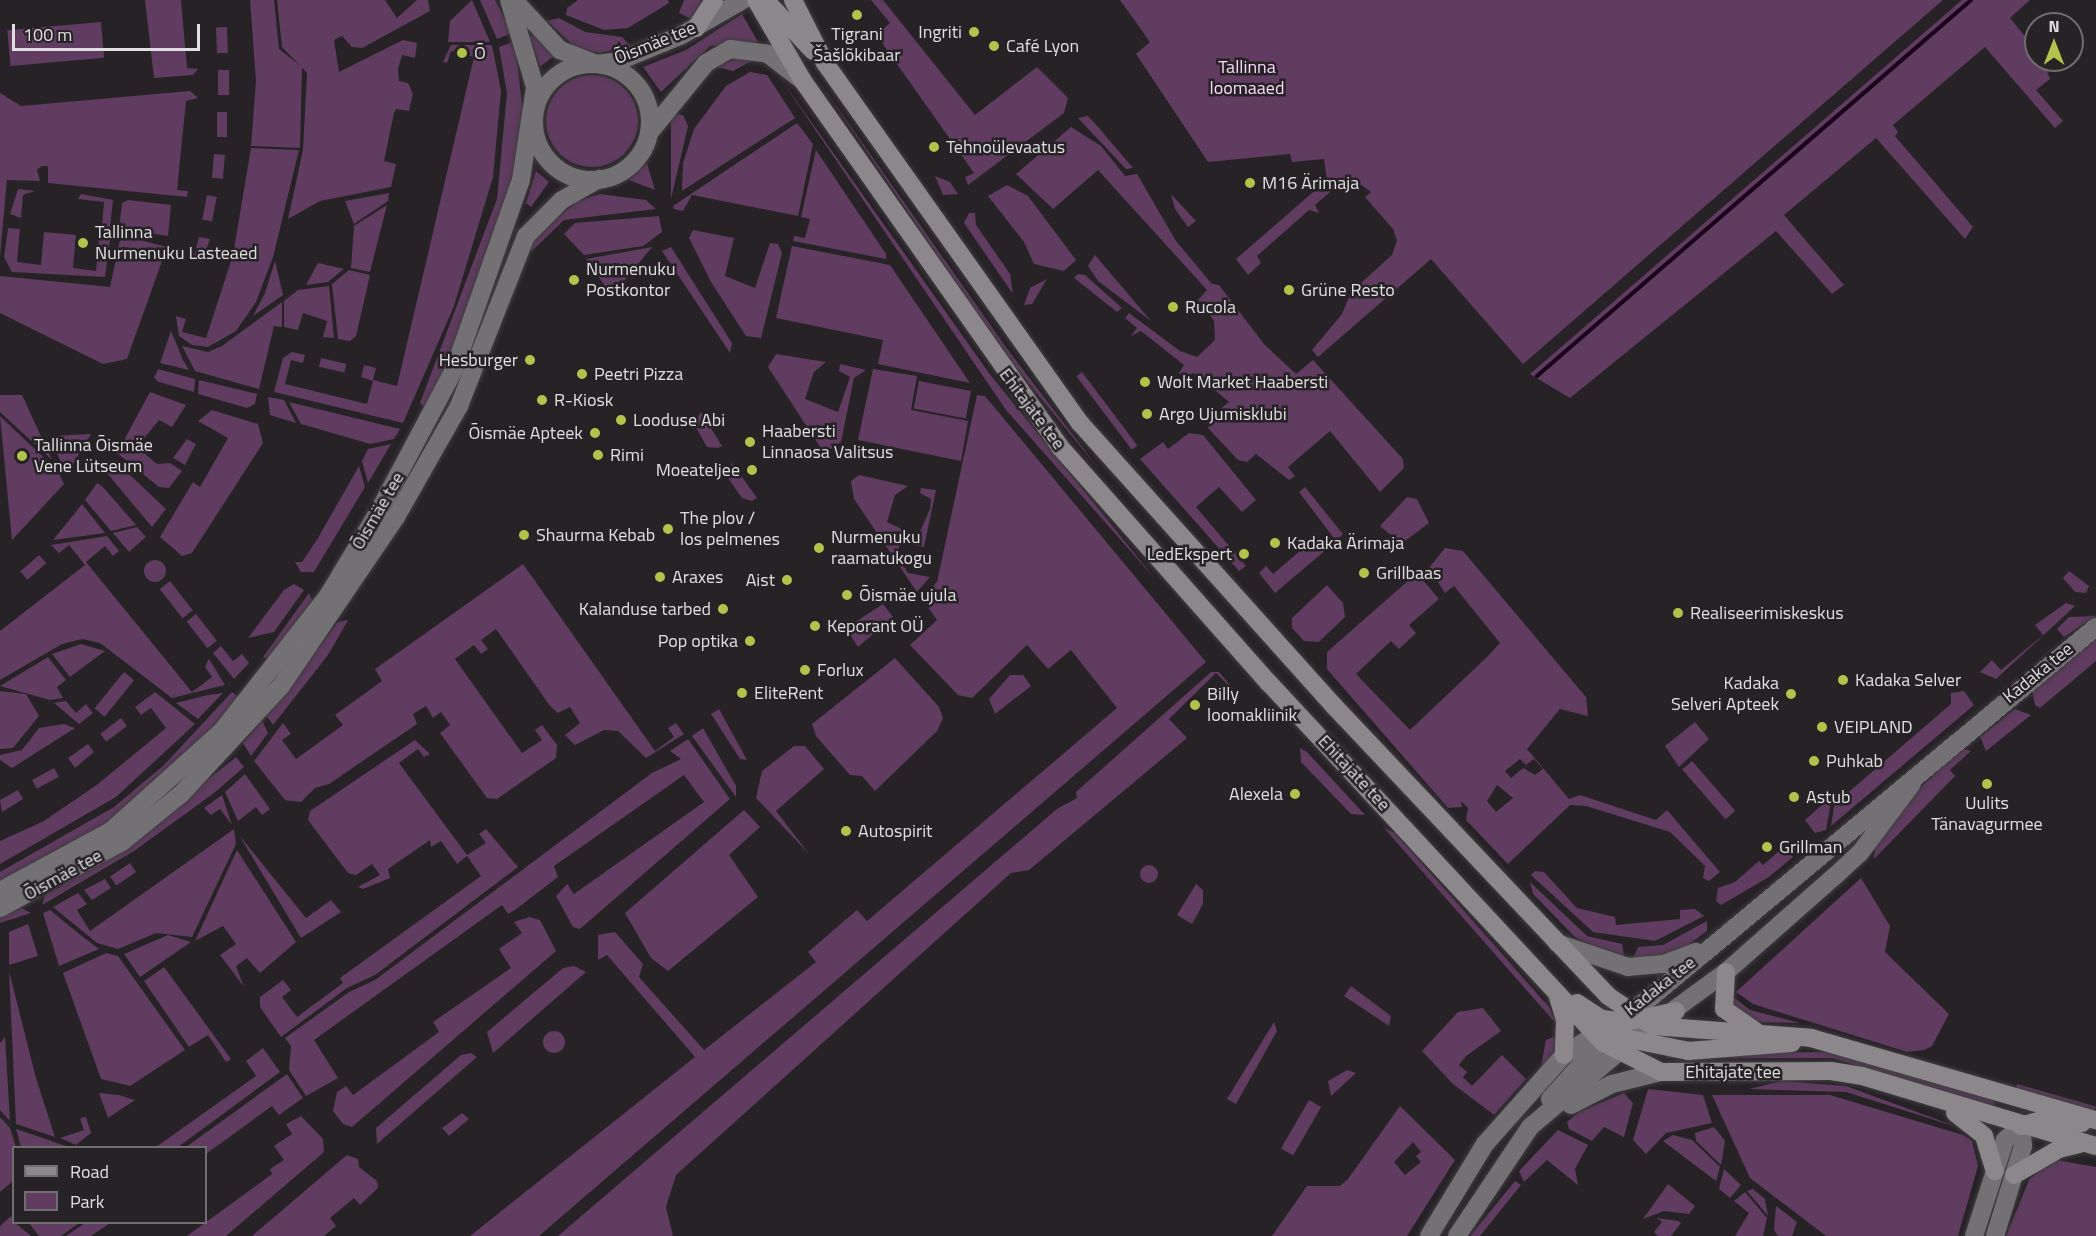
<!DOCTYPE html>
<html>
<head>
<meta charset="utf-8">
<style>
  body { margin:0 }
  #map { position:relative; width:2096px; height:1236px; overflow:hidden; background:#262226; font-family:"Titillium Web",sans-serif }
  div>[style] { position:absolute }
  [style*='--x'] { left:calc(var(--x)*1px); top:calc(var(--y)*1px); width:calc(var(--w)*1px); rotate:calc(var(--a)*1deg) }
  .green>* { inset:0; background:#603c60; transform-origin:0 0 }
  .round { border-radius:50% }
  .stream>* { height:4px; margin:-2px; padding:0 2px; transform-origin:2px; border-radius:2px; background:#1a001b }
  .roads { filter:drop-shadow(0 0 2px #403c40) drop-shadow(0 0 2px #403c40) }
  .secondary>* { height:18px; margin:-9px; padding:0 9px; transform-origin:9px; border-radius:9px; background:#747174 }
  .secondary>.ring { margin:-9px; padding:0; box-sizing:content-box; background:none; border:18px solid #747174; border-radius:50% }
  .primary>* { height:18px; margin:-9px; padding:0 9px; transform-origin:9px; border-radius:9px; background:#8b878a }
  .dots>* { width:16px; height:16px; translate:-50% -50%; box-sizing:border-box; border:3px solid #262226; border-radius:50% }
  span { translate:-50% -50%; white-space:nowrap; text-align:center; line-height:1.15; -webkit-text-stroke:5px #262226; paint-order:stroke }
  .poi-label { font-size:18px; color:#e0dee0 }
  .right { translate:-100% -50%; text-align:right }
  .left { translate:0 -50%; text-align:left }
  .street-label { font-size:18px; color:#e0dee0 }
  .park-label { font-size:18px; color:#fad7fa }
  .legend { position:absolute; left:12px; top:1146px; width:195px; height:78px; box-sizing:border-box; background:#262226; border:2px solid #706d70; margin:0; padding:8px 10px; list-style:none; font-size:18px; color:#e0dee0 }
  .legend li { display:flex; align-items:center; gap:12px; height:30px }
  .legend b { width:30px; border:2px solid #706d70 }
  .north { position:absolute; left:2024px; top:12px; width:60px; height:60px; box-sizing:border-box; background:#262226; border:2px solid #706d70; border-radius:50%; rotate:0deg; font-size:16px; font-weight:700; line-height:24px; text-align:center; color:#e0dee0 }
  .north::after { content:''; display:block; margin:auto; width:21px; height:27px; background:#b2c34c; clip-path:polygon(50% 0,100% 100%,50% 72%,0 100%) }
  .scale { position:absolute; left:12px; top:24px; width:188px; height:27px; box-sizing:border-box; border:3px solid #e0dee0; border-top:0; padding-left:8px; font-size:18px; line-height:21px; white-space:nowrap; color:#e0dee0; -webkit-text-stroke:4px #262226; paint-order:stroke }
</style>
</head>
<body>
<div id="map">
  <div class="green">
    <i style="clip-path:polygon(145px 0,181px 0,187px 68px,198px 69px,193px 75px,154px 78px)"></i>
    <i style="clip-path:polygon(250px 0,274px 0,279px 49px,302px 67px,300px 148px,251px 146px,256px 81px)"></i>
    <i style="clip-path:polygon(277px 0,385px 0,397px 18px,417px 0,428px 0,430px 11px,362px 48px,352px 47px,342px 36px,334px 40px,339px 72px,403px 40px,417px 43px,415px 58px,402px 55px,398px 69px,399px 81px,408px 83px,413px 94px,409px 111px,396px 109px,394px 113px,384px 161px,396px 164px,391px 187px,320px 201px,288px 219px,303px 150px,307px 73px,282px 47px)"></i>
    <i style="clip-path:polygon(472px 0,490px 42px,448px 42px,450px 21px)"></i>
    <i style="clip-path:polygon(480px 0,495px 0,512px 33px,497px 39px)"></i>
    <i style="clip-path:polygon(578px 0,668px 0,669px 3px,628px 28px,604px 30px,566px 15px,567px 8px)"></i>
    <i style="clip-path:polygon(684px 0,707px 0,691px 19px,679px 13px)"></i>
    <i style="clip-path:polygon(871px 0,883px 0,975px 115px,1037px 67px,1068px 98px,1064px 113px,968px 185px,965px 177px,974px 173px,880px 40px,879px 33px,890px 23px)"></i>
    <i style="clip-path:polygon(1120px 0,1943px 0,1523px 364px,1431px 259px,1318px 357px,1312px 350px,1342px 314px,1351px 292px,1392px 255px,1397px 241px,1393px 229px,1365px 197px,1371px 192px,1349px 176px,1315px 205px,1319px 213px,1309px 210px,1257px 256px,1261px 263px,1248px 275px,1236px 259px,1327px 180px,1324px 159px,1292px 162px,1290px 154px,1208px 162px,1136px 54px,1150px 42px)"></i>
    <i style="clip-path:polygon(1962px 0,2030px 0,2010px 18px,2036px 50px,2036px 60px,2043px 60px,2050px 79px,2036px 90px,2063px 121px,2055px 128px,1985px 47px,1893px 125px,1898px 132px,1895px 136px,1973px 227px,1965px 239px,1876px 138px,1784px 215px,1844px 285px,1832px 294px,1776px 231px,1570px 398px,1530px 374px)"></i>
    <i style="clip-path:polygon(742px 14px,758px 42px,710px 46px,661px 92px,643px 67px,686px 50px)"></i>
    <i style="clip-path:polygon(559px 18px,585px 32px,622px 37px,631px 46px,599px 53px,575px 47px,547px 21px)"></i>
    <i style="left:101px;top:22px;width:36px;height:94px;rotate:85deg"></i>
    <i style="left:227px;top:27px;width:26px;height:11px;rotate:88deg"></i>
    <i style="clip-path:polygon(536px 33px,554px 56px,540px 67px,529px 36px)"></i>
    <i style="clip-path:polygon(515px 41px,523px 113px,510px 191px,444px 373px,424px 407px,420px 403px,497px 199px,507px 93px,499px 47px)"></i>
    <i style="clip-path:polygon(451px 45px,492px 45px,501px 91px,493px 177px,454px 306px,403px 423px,274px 392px,283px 358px,292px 352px,305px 355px,303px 363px,291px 360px,285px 384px,367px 404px,373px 381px,361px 377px,364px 365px,376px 368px,373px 380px,397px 386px,474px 57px,451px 51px,447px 63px,443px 62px)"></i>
    <i style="clip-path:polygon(738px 57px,757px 58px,733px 71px,717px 67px)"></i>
    <i style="left:218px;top:70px;width:11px;height:25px"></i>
    <i style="clip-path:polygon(750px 72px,767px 75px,795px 118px,682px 191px,683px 163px,694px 129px,726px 86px)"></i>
    <i style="clip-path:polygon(776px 72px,989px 373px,1156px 580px,1006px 410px)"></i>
    <i class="round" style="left:546px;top:75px;width:92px;height:92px"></i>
    <i style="clip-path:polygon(816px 77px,1008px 350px,1102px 473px,1004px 353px)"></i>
    <i style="clip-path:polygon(190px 91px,198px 98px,186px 101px,177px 190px,188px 191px,187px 197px,48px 183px,48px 166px,42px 166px,37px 170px,40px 181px,7px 180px,0 257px,0 93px,21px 106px)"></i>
    <i style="left:217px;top:112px;width:10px;height:25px"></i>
    <i style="clip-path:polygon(671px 114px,683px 115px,688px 126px,671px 199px)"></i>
    <i style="clip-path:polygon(1088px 116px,1099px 128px,1133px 168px,1126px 169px,1078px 118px)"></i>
    <i style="clip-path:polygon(797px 123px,813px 144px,798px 216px,692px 195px,683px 211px,674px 209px,673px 206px)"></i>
    <i style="clip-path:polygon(1071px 127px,1101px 146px,1125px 176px,1137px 174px,1176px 241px,1212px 284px,1219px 285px,1264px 344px,1296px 374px,1313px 360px,1403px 459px,1404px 468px,1380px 492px,1330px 431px,1288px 467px,1295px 476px,1289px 480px,1256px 454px,1247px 462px,1238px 460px,1208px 428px,1209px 418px,1229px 402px,1204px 381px,1194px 386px,1200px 378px,1193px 373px,1187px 380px,1179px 373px,1184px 365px,1141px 331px,1131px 336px,1137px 328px,1125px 318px,1129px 313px,1180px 351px,1197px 357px,1215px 340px,1214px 321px,1198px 300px,1207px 290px,1098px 170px,1053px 209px,1016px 174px)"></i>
    <i style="clip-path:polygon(251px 148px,299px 150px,273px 257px,256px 302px,236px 331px,208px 347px,192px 345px,179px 336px,176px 316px,186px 319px,182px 332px,206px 338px,233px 255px)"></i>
    <i style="clip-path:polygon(816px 150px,886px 254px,886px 259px,793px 241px,794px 236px,805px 238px,810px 219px,801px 217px)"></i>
    <i style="left:214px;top:154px;width:11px;height:24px;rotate:5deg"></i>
    <i style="clip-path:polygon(647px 163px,651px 177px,655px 190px,629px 180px)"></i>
    <i style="clip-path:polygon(536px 171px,549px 182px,531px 207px,526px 203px)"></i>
    <i style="clip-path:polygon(935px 176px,950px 182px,958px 194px,943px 195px)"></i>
    <i style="clip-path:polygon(1007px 185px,1028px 196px,1076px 260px,1064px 271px,1034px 264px,1024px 242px,988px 196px)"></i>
    <i style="clip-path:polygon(18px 189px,35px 191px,23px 195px,21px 218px,10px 214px)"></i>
    <i style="clip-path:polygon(389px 193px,388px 201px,354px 224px,345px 201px)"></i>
    <i style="clip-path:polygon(81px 194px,113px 200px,110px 227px,102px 227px,104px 202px,78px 199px)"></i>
    <i style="clip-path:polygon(600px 194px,646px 200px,656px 209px,564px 220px,531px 252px,532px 242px,547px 226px,578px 201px)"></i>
    <i style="clip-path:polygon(1171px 194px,1196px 221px,1188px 227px,1175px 209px)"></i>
    <i style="left:207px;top:195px;width:10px;height:25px;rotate:11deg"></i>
    <i style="clip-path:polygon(128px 200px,171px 205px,168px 236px,119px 228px,122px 203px)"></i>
    <i style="clip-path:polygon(387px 205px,370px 272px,351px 268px,354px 226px)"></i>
    <i style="clip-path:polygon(969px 213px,975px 213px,976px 225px,1010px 274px,1013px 294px,964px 223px)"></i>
    <i style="clip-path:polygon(659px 216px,662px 232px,643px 246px,584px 255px,564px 234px,575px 223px)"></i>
    <i style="clip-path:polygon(8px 228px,20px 229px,17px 262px,41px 265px,44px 232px,76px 235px,73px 268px,96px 271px,99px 238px,110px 239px,105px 277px,12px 272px,4px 257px)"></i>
    <i style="clip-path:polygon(693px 230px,734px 238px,725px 276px,755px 288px,770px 243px,778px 244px,782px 253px,761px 338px,746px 336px,711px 282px,689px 238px)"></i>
    <i style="clip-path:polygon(121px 235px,167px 247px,127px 359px,103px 364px,0 313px,0 276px,110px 287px)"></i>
    <i style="clip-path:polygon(199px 237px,210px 239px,202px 262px,193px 260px)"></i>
    <i style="clip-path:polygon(792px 246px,890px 265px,970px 383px,878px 364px,883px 340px,776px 318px)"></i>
    <i style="clip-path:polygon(652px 247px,612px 296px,586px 259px)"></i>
    <i style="clip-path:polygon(671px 247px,732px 343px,730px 353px,662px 251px)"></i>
    <i style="clip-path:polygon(1095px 255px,1151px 321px,1098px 281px,1088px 266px)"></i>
    <i style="clip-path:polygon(275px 261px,283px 295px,253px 316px,265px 293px)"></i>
    <i style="clip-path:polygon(318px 263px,344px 269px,328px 282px,306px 285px)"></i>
    <i style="clip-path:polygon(349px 270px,370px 275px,356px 336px,350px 341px,338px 339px,332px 284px)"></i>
    <i style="clip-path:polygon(1078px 274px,1085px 275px,1122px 308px,1117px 312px,1074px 278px)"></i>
    <i style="clip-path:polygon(1047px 279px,1032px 304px,1024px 305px,1030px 288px)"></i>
    <i style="clip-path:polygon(329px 286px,334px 338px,323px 337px,327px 321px,303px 313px,298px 330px,284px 327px,284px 301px,298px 290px)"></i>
    <i style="clip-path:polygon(282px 302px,282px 327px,274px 326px,259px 389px,195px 371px,182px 346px,208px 352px,222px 346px)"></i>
    <i style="clip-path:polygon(171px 331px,183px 360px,189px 370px,160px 363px)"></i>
    <i style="clip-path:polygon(776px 354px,826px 362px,814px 372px,805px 399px,838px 412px,850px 377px,839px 371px,840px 364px,866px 370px,854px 378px,841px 442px,824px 453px,768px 367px)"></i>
    <i style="left:321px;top:358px;width:26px;height:9px;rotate:13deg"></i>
    <i style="clip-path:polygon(158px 369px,195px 379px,194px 392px,159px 382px,154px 378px)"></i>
    <i style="clip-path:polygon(873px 369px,917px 376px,911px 410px,968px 421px,961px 461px,858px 440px)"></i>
    <i style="left:1082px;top:372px;width:92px;height:7px;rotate:53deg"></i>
    <i style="clip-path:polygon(199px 380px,257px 394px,255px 404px,247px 408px,198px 394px)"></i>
    <i style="left:919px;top:381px;width:53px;height:28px;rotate:11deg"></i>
    <i style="clip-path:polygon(150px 392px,186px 405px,172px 427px,159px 420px,137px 447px,157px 464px,170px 463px,182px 471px,169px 488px,159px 487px,117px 453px)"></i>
    <i style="clip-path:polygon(22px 395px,52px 460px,0 412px,0 395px)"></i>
    <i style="clip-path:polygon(977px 395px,985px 396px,1206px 662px,539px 1236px,470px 1236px,695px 1057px,607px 955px,598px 960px,598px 935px,615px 932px,643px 964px,639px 977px,704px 1050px,816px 962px,808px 952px,857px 910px,867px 921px,1117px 708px,1071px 650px,1048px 669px,1027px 645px,972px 698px,958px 695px,910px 645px,937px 620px,922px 598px,937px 582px)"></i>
    <i style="clip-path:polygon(268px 397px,284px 400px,296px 423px,270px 415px)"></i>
    <i style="clip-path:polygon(289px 402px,400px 429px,394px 439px,370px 444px,301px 424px)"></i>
    <i style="clip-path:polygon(212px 410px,258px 424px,263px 443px,192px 553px,182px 556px,160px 537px,193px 482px,200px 487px,228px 438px,198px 421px)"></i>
    <i style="clip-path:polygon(701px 412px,722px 446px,718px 448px,707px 447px,694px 424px)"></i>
    <i style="clip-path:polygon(0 416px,58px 471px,64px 484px,12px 540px)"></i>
    <i style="clip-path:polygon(1189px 433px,1203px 435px,1256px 500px,1242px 512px,1219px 487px,1196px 507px,1246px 566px,1239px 571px,1140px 459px,1163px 442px,1168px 449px)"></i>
    <i style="clip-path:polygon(91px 434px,71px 467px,66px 475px,50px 436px)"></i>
    <i style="clip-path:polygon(187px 439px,196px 444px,185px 465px,173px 458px)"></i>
    <i style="clip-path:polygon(391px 444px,368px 483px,362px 461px,368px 449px)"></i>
    <i style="clip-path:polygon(114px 460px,166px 509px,152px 527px,107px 473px)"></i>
    <i style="clip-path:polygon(732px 463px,757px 498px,752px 501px,742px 498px,728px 478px)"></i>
    <i style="clip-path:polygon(359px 466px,365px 487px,314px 572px,301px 572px,295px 562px,302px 562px,318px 538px)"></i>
    <i style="clip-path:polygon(859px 475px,908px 486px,895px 495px,887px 522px,910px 533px,919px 534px,930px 509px,931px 499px,920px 493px,921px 488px,936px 490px,924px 547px,900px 542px,897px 555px,908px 573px,930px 577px,917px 592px,854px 499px,851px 481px)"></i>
    <i style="clip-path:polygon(97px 483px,103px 487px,136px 525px,111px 531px,85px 500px)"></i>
    <i style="clip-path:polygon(1305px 487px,1343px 534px,1336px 541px,1299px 492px)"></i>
    <i style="clip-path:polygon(1407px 497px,1417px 499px,1429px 523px,1401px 544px,1380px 526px)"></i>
    <i style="clip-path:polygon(82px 504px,105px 533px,53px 540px,67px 523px)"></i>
    <i style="clip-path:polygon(137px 527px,146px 537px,129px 552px,113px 533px)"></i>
    <i style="clip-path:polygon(1312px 532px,1327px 549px,1275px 593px,1259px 573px,1266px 566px,1273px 574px,1314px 539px)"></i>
    <i style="clip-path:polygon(107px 536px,119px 551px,113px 556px,105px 546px,86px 562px,192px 692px,212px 677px,205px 667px,209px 659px,225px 685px,172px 698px,100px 643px,82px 639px,62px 644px,0 680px,0 631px,85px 565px,69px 545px,59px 553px,51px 545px)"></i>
    <i style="clip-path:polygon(evenodd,1445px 548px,1463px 551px,1586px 697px,1588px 716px,1560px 709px,1527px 749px,1569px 799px,1580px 795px,1656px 820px,1667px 810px,1720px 872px,1709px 881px,1703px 878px,1705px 866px,1670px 832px,1586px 806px,1570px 805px,1508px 864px,1466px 820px,1468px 808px,1461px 801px,1462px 807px,1448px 808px,1327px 669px,1327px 652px,1417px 573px,1439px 599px,1409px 625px,1416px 633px,1399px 649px,1391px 641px,1356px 674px,1410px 730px,1487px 657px,1500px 643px,1454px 586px,1445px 593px,1429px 568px,1445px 548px,1520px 759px,1526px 765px,1534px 759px,1543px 769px,1535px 775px,1523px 768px,1511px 778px,1505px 771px,1520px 759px,1445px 548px,1497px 785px,1513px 798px,1496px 812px,1487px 801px,1497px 785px)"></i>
    <i style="left:39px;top:555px;width:11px;height:25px;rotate:49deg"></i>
    <i class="round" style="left:144px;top:560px;width:22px;height:22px"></i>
    <i style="clip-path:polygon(523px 564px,655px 751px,674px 737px,668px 728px,676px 723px,684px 734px,646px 758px,618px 731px,604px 730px,575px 745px,565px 735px,580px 723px,570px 707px,558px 713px,550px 706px,496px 629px,481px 640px,488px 649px,481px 654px,474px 645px,455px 659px,522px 753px,542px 740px,535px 730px,542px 725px,557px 745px,556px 758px,497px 799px,487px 798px,440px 733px,450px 725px,441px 712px,433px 718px,426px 706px,413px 714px,417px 724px,329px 784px,315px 788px,301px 802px,285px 800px,254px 761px,283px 723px,291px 734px,282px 740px,296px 759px,343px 725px,335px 715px,382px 681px,375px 669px)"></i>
    <i style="clip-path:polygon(2069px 571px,2089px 586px,2086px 593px,2075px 592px,2063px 578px)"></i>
    <i style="left:170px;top:581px;width:37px;height:13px;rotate:52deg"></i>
    <i style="clip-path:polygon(294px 584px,304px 590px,274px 632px,248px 638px,284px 590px)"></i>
    <i style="clip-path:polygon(1327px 585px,1343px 603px,1345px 617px,1319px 642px,1304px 641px,1292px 628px,1292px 618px)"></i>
    <i style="clip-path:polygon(309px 593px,314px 604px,268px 659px,263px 657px)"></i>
    <i style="clip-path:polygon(2066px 603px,2075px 606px,1996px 679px,1980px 672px,1992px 660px,2001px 670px,2043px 635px,2035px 625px)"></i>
    <i style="clip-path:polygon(883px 604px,893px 617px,858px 647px,846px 628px)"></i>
    <i style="left:196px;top:614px;width:34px;height:12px;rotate:52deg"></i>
    <i style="clip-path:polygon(2096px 616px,2064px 637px,2057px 629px,2069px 617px)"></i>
    <i style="clip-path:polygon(348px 620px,328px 655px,273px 725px,266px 715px,338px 622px)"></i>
    <i style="clip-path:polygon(2096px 639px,2096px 661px,2040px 708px,2035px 705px,2032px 691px)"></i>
    <i style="clip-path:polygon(81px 644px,105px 651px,70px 677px,52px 654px)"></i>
    <i style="clip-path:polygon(221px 646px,233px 661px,242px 654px,249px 663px,234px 679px,213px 653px)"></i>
    <i style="clip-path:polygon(48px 657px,66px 680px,57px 687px,63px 698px,50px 700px,0 686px)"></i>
    <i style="clip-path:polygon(895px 658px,939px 707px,943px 718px,937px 731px,875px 791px,862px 776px,850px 775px,816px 736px,812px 724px)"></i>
    <i style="left:124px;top:672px;width:13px;height:47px;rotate:39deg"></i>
    <i style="clip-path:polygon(1211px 672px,1219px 672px,1241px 698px,1216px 673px,1169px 719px,1187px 738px,1029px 870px,1011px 873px,676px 1175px,666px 1207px,673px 1236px,558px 1236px,1057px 809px,1077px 798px,1076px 792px)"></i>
    <i style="clip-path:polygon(1010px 675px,1023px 675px,1031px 686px,995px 714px,989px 699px)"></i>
    <i style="clip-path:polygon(0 691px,26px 694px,39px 716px,13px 748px,0 749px)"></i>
    <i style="clip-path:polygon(1964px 691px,1974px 705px,1831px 826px,1836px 794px,1844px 796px,1951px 704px,1951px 693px)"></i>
    <i style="clip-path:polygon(155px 692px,195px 724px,116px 797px,0 864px,0 841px,44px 821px,98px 784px,166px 728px,151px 708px,141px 715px,135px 707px)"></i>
    <i style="clip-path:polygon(232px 692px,241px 699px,227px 715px,105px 825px,0 883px,0 872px,114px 807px,164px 765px)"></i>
    <i style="clip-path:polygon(223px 693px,198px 719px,176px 703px,208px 695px)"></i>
    <i style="clip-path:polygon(66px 701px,76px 713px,86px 704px,93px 713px,79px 724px,54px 703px)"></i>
    <i style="clip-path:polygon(719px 709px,747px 760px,740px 759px,711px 714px)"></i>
    <i style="clip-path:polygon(2015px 709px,2031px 715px,1986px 751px,1980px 737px)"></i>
    <i style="left:121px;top:718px;width:10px;height:26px;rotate:53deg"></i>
    <i style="clip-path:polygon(262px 720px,268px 733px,251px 756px,243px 743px)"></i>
    <i style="clip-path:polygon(1695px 722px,1709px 739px,1679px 767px,1665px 746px)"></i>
    <i style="clip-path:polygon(64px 724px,75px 728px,12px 768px,0 760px,0 755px,22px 750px,39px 728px)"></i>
    <i style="clip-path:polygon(703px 728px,736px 786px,736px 797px,692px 736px)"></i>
    <i style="clip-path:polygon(688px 739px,730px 799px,580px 929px,573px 927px,556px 896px,567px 884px,574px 894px,704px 802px,684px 775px,554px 866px,558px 877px,515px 910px,508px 914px,502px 905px,314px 1040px,338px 1078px,306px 1096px,289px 1070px,291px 1046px,285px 1038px,349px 992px,375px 980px,652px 773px,681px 759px,670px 751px)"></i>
    <i style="clip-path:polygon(415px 740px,430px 754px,424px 757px,418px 749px,399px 763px,467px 855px,486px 843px,479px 834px,486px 829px,518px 867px,375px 975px,347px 988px,281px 1037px,260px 1007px,260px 997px,283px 980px,291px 990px,282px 997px,297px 1017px,343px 983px,340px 978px,481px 876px,467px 856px,457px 864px,441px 841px,431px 847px,430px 840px,388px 869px,390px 878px,363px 889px,358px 887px,380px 875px,372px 864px,356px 875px,348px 873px,308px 820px,310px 811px)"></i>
    <i style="clip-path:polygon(88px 744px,94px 752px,75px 768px,68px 758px)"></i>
    <i style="clip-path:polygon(794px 746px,805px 746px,824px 769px,776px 811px,809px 854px,756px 798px,762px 771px)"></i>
    <i style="clip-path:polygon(1300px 748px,1307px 752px,1365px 815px,1351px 814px,1301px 762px)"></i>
    <i style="clip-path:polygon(1962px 748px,1971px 751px,1950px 770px,1955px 776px,1874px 859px,1875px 848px,1924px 784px)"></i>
    <i style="clip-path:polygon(236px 757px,244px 767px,214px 793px,134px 851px,42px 905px,45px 895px,112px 856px)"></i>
    <i style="left:1692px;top:761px;width:66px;height:13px;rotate:49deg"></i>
    <i style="left:54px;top:768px;width:10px;height:25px;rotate:61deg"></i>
    <i style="clip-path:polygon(245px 774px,270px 809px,262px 815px,256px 807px,238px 821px,225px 792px)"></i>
    <i style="clip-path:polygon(18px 790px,23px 799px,2px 812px,0 800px)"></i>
    <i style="clip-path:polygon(222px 795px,232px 825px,220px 809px,211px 815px,204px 808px)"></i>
    <i style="clip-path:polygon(1832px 796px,1826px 830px,1815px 833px,1805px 820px)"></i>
    <i style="clip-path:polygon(744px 810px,760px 827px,729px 855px,758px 897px,668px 971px,651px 958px,625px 913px)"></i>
    <i style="clip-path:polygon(1384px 828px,1395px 833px,1549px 1007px,1559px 1027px)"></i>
    <i style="clip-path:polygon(234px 829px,236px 844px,192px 937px,156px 933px,118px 949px,97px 943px,53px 907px,78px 893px,87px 904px,77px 910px,90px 931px)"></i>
    <i style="clip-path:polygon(239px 835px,306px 918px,331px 900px,341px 912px,301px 938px)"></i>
    <i style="clip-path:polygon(1786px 845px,1793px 857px,1769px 877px,1721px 905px,1716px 901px,1718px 888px,1735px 882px,1759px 861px,1763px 865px)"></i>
    <i style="clip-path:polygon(237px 850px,296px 942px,260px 973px,247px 958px,236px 966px,244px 987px,220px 955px,236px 944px,223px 926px,195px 941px)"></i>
    <i style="left:130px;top:863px;width:11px;height:24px;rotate:56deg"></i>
    <i class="round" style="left:1140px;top:865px;width:18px;height:18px"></i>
    <i style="clip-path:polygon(1535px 871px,1544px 872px,1577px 908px,1615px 917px,1616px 925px,1680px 919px,1680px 910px,1695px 909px,1704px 916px,1655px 941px,1593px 932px,1531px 875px)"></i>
    <i style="clip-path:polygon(1861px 878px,1890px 926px,1885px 952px,1949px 1014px,1932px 1046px,1924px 1050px,1907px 1052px,1753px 1004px,1736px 992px)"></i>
    <i style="clip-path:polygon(105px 879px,111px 888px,92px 900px,84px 890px)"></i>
    <i style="clip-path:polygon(1530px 882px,1587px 936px,1622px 944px,1625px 961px,1575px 937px,1533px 894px)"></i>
    <i style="clip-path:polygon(1196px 884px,1203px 890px,1203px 904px,1192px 924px,1177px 915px)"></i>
    <i style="clip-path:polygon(21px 908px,31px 913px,0 923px,0 916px)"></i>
    <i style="clip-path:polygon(50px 910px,78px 933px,99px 949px,59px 966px,43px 913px)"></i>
    <i style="clip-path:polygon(529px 917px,540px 920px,556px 951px,352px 1127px,343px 1124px,333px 1111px,337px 1092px,346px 1086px,353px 1095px,439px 1032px,433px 1022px,511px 968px,499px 949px,522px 933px,514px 922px)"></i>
    <i style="clip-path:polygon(1707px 921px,1707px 931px,1681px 950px,1632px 961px,1638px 947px,1663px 945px)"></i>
    <i style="clip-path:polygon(28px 924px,38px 956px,9px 965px,9px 932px)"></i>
    <i style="clip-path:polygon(168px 935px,191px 942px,140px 977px,124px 954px)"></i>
    <i style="clip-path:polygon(106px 953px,118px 956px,185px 1050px,130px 1086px,101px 1079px,63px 973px)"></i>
    <i style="clip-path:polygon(574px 966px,586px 972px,493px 1053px,487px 1032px,563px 968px)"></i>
    <i style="clip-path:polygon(164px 967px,231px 1059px,226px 1062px,208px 1035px,189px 1047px,144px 981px)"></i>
    <i style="clip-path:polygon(9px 971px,36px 1078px,55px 1137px,16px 1124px)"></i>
    <i style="clip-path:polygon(1351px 986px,1391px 1016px,1389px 1026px,1344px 996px)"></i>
    <i style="clip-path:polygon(1728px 993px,1750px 1010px,1800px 1023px,1750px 1022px,1733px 1011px)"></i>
    <i style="clip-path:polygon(1483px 1008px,1501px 1031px,1466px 1056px,1459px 1065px,1467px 1072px,1463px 1077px,1472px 1086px,1502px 1055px,1526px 1079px,1494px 1115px,1453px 1084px,1422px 1051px,1458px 1012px)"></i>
    <i style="clip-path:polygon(1274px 1022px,1277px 1031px,1236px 1104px,1227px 1099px)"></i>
    <i class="round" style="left:543px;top:1031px;width:22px;height:22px"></i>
    <i style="clip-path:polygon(1559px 1035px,1552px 1056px,1541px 1066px,1546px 1040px)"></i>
    <i style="clip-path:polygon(5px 1037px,10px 1121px,0 1110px,0 1043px)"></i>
    <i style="clip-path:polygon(263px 1048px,280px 1072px,178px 1147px,156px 1147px,256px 1076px,246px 1061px)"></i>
    <i style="clip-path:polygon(1825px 1052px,1840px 1055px,1996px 1100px,1992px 1109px,1833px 1058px,1666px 1058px,1666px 1054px)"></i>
    <i style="clip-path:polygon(471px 1053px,477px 1057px,377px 1144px,376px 1128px,461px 1055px)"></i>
    <i style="clip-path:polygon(1347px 1070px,1356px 1073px,1331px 1096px,1328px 1081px)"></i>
    <i style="clip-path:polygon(287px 1074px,303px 1098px,279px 1115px,272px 1106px,206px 1154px,206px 1148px,186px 1147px)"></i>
    <i style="clip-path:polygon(1782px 1081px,1846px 1086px,1963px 1129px,1846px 1092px,1749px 1089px)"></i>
    <i style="left:2017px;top:1084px;width:82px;height:4px;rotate:16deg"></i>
    <i style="clip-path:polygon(1648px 1089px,1703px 1095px,1712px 1123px,1666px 1133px,1646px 1154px,1633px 1140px)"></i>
    <i style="clip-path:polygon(99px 1093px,119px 1095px,135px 1100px,108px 1118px)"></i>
    <i style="clip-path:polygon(1624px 1093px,1633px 1103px,1624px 1137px,1604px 1127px,1592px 1141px,1569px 1129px,1567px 1122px,1579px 1112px)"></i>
    <i style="clip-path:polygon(1712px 1095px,1830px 1095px,1963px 1135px,1972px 1141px,1978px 1166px,1958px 1236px,1826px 1236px,1750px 1178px)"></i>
    <i style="left:1309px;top:1100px;width:14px;height:56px;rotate:30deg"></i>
    <i style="clip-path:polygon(evenodd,1400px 1106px,1455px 1160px,1407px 1236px,1272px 1236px,1307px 1186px,1340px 1186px,1348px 1179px,1400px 1106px,1413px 1142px,1421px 1152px,1416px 1156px,1421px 1162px,1405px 1175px,1394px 1162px,1413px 1142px)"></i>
    <i style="clip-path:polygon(462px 1113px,469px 1119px,449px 1136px,442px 1128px)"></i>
    <i style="clip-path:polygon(301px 1116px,323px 1139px,324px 1152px,226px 1236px,187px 1236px,272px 1174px,270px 1169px,284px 1160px,274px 1146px,292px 1134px,286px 1124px)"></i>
    <i style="clip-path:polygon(0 1117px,10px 1128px,16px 1147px,13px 1181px,0 1192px)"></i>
    <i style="clip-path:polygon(86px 1117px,91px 1133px,76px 1145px,60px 1138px,84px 1130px,80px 1118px)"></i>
    <i style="clip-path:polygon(1714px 1127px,1725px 1141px,1721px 1165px,1696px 1141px,1695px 1133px)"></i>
    <i style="clip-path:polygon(16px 1129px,66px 1146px,21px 1147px)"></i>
    <i style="clip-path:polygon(1558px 1130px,1588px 1145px,1575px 1169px,1578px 1185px,1547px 1160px,1524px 1182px,1519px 1171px)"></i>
    <i style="clip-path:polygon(1673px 1135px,1692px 1140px,1720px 1167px,1716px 1181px,1663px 1141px)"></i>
    <i style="clip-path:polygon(347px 1155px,358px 1159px,359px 1167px,377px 1181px,378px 1188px,360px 1205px,354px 1198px,330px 1218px,336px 1226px,324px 1236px,252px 1236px)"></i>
    <i style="clip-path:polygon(2051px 1159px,2096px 1167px,2096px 1236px,2006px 1236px,2029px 1180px)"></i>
    <i style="clip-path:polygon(1724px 1169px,1741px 1185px,1730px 1198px,1719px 1189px)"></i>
    <i style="clip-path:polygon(1515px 1181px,1521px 1185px,1480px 1236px,1470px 1236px)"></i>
    <i style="clip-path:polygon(1668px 1184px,1695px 1206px,1689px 1214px,1664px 1211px,1643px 1219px)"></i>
    <i style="clip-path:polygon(1753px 1189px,1765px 1199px,1768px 1216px,1747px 1191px)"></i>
    <i style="clip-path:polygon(1745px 1192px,1767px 1218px,1763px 1236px,1735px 1236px,1749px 1213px,1734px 1201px)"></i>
    <i style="clip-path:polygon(1776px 1206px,1797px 1222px,1792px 1236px,1778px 1236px,1774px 1230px)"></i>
    <i style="clip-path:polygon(11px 1216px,14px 1222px,31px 1236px,0 1236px,0 1226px)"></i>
    <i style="clip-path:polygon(1657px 1218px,1678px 1221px,1681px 1223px,1671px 1236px,1658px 1236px,1654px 1232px,1662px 1222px)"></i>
    <i style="clip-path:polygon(29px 1223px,79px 1223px,61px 1236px,39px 1236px)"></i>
    <i style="clip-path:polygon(85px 1223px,85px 1222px,110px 1223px,91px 1236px,66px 1236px)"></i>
  </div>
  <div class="stream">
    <i style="--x:1537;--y:376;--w:574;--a:-40.9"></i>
  </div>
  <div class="roads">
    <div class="secondary">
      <i style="--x:514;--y:0;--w:68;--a:47.4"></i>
      <i style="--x:560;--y:50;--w:39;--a:21"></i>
      <i style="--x:596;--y:64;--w:23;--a:-7"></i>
      <i style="--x:619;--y:61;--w:68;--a:-22.4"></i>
      <i style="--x:682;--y:35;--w:70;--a:-29.8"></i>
      <i class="ring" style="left:534px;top:64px;width:98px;height:98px"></i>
      <i style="--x:649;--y:133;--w:90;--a:-50.8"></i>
      <i style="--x:706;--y:63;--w:28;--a:-30"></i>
      <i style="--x:730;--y:49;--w:38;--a:7"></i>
      <i style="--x:768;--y:54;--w:44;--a:37.6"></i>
      <i style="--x:0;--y:891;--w:126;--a:-28.4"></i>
      <i style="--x:111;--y:831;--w:149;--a:-42"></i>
      <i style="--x:222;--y:731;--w:172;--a:-51.9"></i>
      <i style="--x:328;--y:596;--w:101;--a:-59.1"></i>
      <i style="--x:380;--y:509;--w:157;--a:-62"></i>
      <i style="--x:454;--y:370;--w:201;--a:-70.6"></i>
      <i style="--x:521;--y:180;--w:94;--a:-81.4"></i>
      <i style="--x:535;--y:87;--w:91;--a:-106.6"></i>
      <i style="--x:0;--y:908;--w:139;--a:-28.4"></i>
      <i style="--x:122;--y:842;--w:76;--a:-39.1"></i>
      <i style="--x:181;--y:794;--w:147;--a:-47.2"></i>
      <i style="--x:281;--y:686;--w:204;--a:-55.8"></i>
      <i style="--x:396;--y:517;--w:128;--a:-60.4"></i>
      <i style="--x:459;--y:406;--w:183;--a:-68.5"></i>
      <i style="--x:526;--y:236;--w:51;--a:-45"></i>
      <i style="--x:562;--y:200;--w:43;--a:-29.6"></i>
      <i style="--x:1557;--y:943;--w:75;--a:18.7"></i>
      <i style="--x:1628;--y:967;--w:36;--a:-5"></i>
      <i style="--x:1664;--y:964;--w:34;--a:-21"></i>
      <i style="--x:1550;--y:1099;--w:93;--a:-48.1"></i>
      <i style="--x:1571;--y:1105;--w:46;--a:-27.1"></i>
      <i style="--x:1612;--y:1084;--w:50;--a:-13.8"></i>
      <i style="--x:1429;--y:1236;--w:108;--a:-58.7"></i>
      <i style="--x:1485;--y:1144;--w:119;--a:-48.4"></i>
      <i style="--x:1564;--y:1055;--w:102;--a:-33.4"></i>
      <i style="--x:1649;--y:999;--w:582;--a:-39.77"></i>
      <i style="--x:1457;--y:1236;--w:131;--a:-56.2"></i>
      <i style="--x:1530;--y:1127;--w:136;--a:-40.2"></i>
      <i style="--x:1634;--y:1039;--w:114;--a:-36.1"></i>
      <i style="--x:1726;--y:972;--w:145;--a:-41.4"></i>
      <i style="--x:1835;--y:876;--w:34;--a:-43"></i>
      <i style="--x:1860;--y:853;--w:86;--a:-53"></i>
      <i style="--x:1974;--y:1236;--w:101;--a:-72.1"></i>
      <i style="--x:2005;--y:1140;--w:21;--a:-41"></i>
      <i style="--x:2021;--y:1126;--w:20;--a:84"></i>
      <i style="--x:2023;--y:1146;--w:94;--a:107.3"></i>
    </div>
    <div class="primary">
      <i style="--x:756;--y:0;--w:94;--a:59.9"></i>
      <i style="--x:803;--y:81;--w:447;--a:54.9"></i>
      <i style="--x:1060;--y:447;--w:315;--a:48.5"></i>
      <i style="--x:1269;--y:683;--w:492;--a:47.1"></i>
      <i style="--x:1604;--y:1043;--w:64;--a:27"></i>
      <i style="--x:1661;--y:1072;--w:170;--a:-0.3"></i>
      <i style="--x:1831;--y:1071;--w:31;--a:9"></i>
      <i style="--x:1862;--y:1076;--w:244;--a:16.7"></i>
      <i style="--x:765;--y:0;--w:70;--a:46.7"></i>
      <i style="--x:793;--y:0;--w:71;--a:63.1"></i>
      <i style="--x:825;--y:63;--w:441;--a:54.7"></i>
      <i style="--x:1080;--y:423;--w:380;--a:48.1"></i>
      <i style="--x:1334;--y:706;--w:399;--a:46.6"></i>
      <i style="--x:1608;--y:996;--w:54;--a:33.7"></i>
      <i style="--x:1653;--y:1026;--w:158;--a:4.3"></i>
      <i style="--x:1811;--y:1038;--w:297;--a:16.1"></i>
      <i style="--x:696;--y:28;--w:33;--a:-57"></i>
      <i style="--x:1726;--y:972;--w:37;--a:93"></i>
      <i style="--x:1724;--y:1009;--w:39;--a:35"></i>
      <i style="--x:1558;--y:997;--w:24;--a:73"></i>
      <i style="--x:1565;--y:1020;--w:35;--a:92"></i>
      <i style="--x:1577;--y:1003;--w:30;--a:33"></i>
      <i style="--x:1602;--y:1019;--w:24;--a:7"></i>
      <i style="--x:1626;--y:1022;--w:51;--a:-12.4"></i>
      <i style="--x:1595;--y:1032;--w:95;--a:11.5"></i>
      <i style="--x:1688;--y:1051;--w:104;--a:-4.4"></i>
      <i style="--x:1955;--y:1113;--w:37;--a:38"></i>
      <i style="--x:1984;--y:1136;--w:37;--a:73"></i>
      <i style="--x:2021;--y:1126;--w:19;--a:-16"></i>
      <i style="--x:2039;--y:1121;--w:43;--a:2.7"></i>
      <i style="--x:2014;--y:1175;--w:52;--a:-30"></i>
      <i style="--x:2059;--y:1149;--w:21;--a:-14"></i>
    </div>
  </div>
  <div class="dots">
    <i style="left:857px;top:15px;background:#b2c34c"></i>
    <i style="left:974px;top:32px;background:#b2c34c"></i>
    <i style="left:994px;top:46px;background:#b2c34c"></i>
    <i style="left:462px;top:53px;background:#b2c34c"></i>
    <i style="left:934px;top:147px;background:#b2c34c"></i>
    <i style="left:1250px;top:183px;background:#b2c34c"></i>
    <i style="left:83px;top:243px;background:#b2c34c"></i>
    <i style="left:574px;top:280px;background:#b2c34c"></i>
    <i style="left:1289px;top:290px;background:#b2c34c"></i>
    <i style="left:1173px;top:307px;background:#b2c34c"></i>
    <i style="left:530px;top:360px;background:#b2c34c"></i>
    <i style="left:582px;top:374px;background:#b2c34c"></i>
    <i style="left:1145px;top:382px;background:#b2c34c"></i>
    <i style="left:542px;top:400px;background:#b2c34c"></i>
    <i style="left:1147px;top:414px;background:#b2c34c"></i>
    <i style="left:621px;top:420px;background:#b2c34c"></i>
    <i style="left:595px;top:433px;background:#b2c34c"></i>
    <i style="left:750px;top:442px;background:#b2c34c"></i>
    <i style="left:598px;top:455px;background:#b2c34c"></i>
    <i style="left:22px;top:456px;background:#b2c34c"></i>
    <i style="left:752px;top:470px;background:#b2c34c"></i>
    <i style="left:668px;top:529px;background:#b2c34c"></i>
    <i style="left:524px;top:535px;background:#b2c34c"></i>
    <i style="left:1275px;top:543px;background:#b2c34c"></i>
    <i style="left:819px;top:548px;background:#b2c34c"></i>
    <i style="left:1244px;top:554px;background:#b2c34c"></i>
    <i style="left:1364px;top:573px;background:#b2c34c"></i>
    <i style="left:660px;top:577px;background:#b2c34c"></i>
    <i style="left:787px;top:580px;background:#b2c34c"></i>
    <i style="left:847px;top:595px;background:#b2c34c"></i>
    <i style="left:723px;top:609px;background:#b2c34c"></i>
    <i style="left:1678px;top:613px;background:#b2c34c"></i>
    <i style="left:815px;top:626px;background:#b2c34c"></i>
    <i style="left:750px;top:641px;background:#b2c34c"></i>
    <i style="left:805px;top:670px;background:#b2c34c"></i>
    <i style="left:1843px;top:680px;background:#b2c34c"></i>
    <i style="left:742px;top:693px;background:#b2c34c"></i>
    <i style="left:1791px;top:694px;background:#b2c34c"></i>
    <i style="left:1195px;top:705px;background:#b2c34c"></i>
    <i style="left:1822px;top:727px;background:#b2c34c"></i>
    <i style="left:1814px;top:761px;background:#b2c34c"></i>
    <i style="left:1987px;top:784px;background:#b2c34c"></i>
    <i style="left:1295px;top:794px;background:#b2c34c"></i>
    <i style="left:1794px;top:797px;background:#b2c34c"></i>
    <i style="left:846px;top:831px;background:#b2c34c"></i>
    <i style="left:1767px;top:847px;background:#b2c34c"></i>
  </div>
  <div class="poi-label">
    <span class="right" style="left:962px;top:32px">Ingriti</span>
    <span style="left:857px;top:45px">Tigrani<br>Šašlõkibaar</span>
    <span class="left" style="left:1006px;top:46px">Café Lyon</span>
    <span class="left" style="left:474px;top:53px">Õ</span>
    <span class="left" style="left:946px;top:147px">Tehnoülevaatus</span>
    <span class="left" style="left:1262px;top:183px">M16 Ärimaja</span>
    <span class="left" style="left:95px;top:243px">Tallinna<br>Nurmenuku Lasteaed</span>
    <span class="left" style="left:586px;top:280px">Nurmenuku<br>Postkontor</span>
    <span class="left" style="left:1301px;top:290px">Grüne Resto</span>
    <span class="left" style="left:1185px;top:307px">Rucola</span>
    <span class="right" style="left:518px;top:360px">Hesburger</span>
    <span class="left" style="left:594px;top:374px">Peetri Pizza</span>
    <span class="left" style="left:1157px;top:382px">Wolt Market Haabersti</span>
    <span class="left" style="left:554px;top:400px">R-Kiosk</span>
    <span class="left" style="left:1159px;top:414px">Argo Ujumisklubi</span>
    <span class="left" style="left:633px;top:420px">Looduse Abi</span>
    <span class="left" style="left:762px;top:442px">Haabersti<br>Linnaosa Valitsus</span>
    <span class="right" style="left:583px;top:433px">Õismäe Apteek</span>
    <span class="left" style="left:34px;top:456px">Tallinna Õismäe<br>Vene Lütseum</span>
    <span class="left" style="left:610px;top:455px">Rimi</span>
    <span class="right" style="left:740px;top:470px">Moeateljee</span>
    <span class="left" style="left:680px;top:529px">The plov /<br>los pelmenes</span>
    <span class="left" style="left:536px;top:535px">Shaurma Kebab</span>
    <span class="left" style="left:831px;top:548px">Nurmenuku<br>raamatukogu</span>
    <span class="left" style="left:1287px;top:543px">Kadaka Ärimaja</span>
    <span class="right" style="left:1232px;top:554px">LedEkspert</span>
    <span class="left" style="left:1376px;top:573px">Grillbaas</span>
    <span class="left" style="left:672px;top:577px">Araxes</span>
    <span class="right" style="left:775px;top:580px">Aist</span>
    <span class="left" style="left:859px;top:595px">Õismäe ujula</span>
    <span class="right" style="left:711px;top:609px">Kalanduse tarbed</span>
    <span class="left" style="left:1690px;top:613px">Realiseerimiskeskus</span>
    <span class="left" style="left:827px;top:626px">Keporant OÜ</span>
    <span class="right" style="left:738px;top:641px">Pop optika</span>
    <span class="left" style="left:817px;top:670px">Forlux</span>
    <span class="left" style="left:1855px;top:680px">Kadaka Selver</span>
    <span class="right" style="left:1779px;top:694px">Kadaka<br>Selveri Apteek</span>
    <span class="left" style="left:754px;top:693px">EliteRent</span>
    <span class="left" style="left:1207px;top:705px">Billy<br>loomakliinik</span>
    <span class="left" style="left:1834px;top:727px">VEIPLAND</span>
    <span class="left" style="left:1826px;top:761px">Puhkab</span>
    <span class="right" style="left:1283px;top:794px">Alexela</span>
    <span class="left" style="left:1806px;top:797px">Astub</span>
    <span style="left:1987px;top:814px">Uulits<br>Tänavagurmee</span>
    <span class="left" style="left:858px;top:831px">Autospirit</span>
    <span class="left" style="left:1779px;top:847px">Grillman</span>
  </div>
  <div class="street-label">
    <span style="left:655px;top:43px;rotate:-22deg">Õismäe tee</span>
    <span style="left:1032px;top:409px;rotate:53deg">Ehitajate tee</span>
    <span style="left:378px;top:511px;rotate:-60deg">Õismäe tee</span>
    <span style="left:2038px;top:673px;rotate:-39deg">Kadaka tee</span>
    <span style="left:1354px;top:773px;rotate:47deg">Ehitajate tee</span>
    <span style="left:63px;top:875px;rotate:-29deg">Õismäe tee</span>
    <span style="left:1660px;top:986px;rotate:-38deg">Kadaka tee</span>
    <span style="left:1733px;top:1072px">Ehitajate tee</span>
  </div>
  <div class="park-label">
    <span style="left:1247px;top:78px">Tallinna<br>loomaaed</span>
  </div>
  <ul class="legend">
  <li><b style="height:8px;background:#8b878a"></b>Road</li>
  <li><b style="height:16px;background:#603c60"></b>Park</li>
  </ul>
  <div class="north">N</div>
  <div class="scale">100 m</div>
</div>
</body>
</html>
